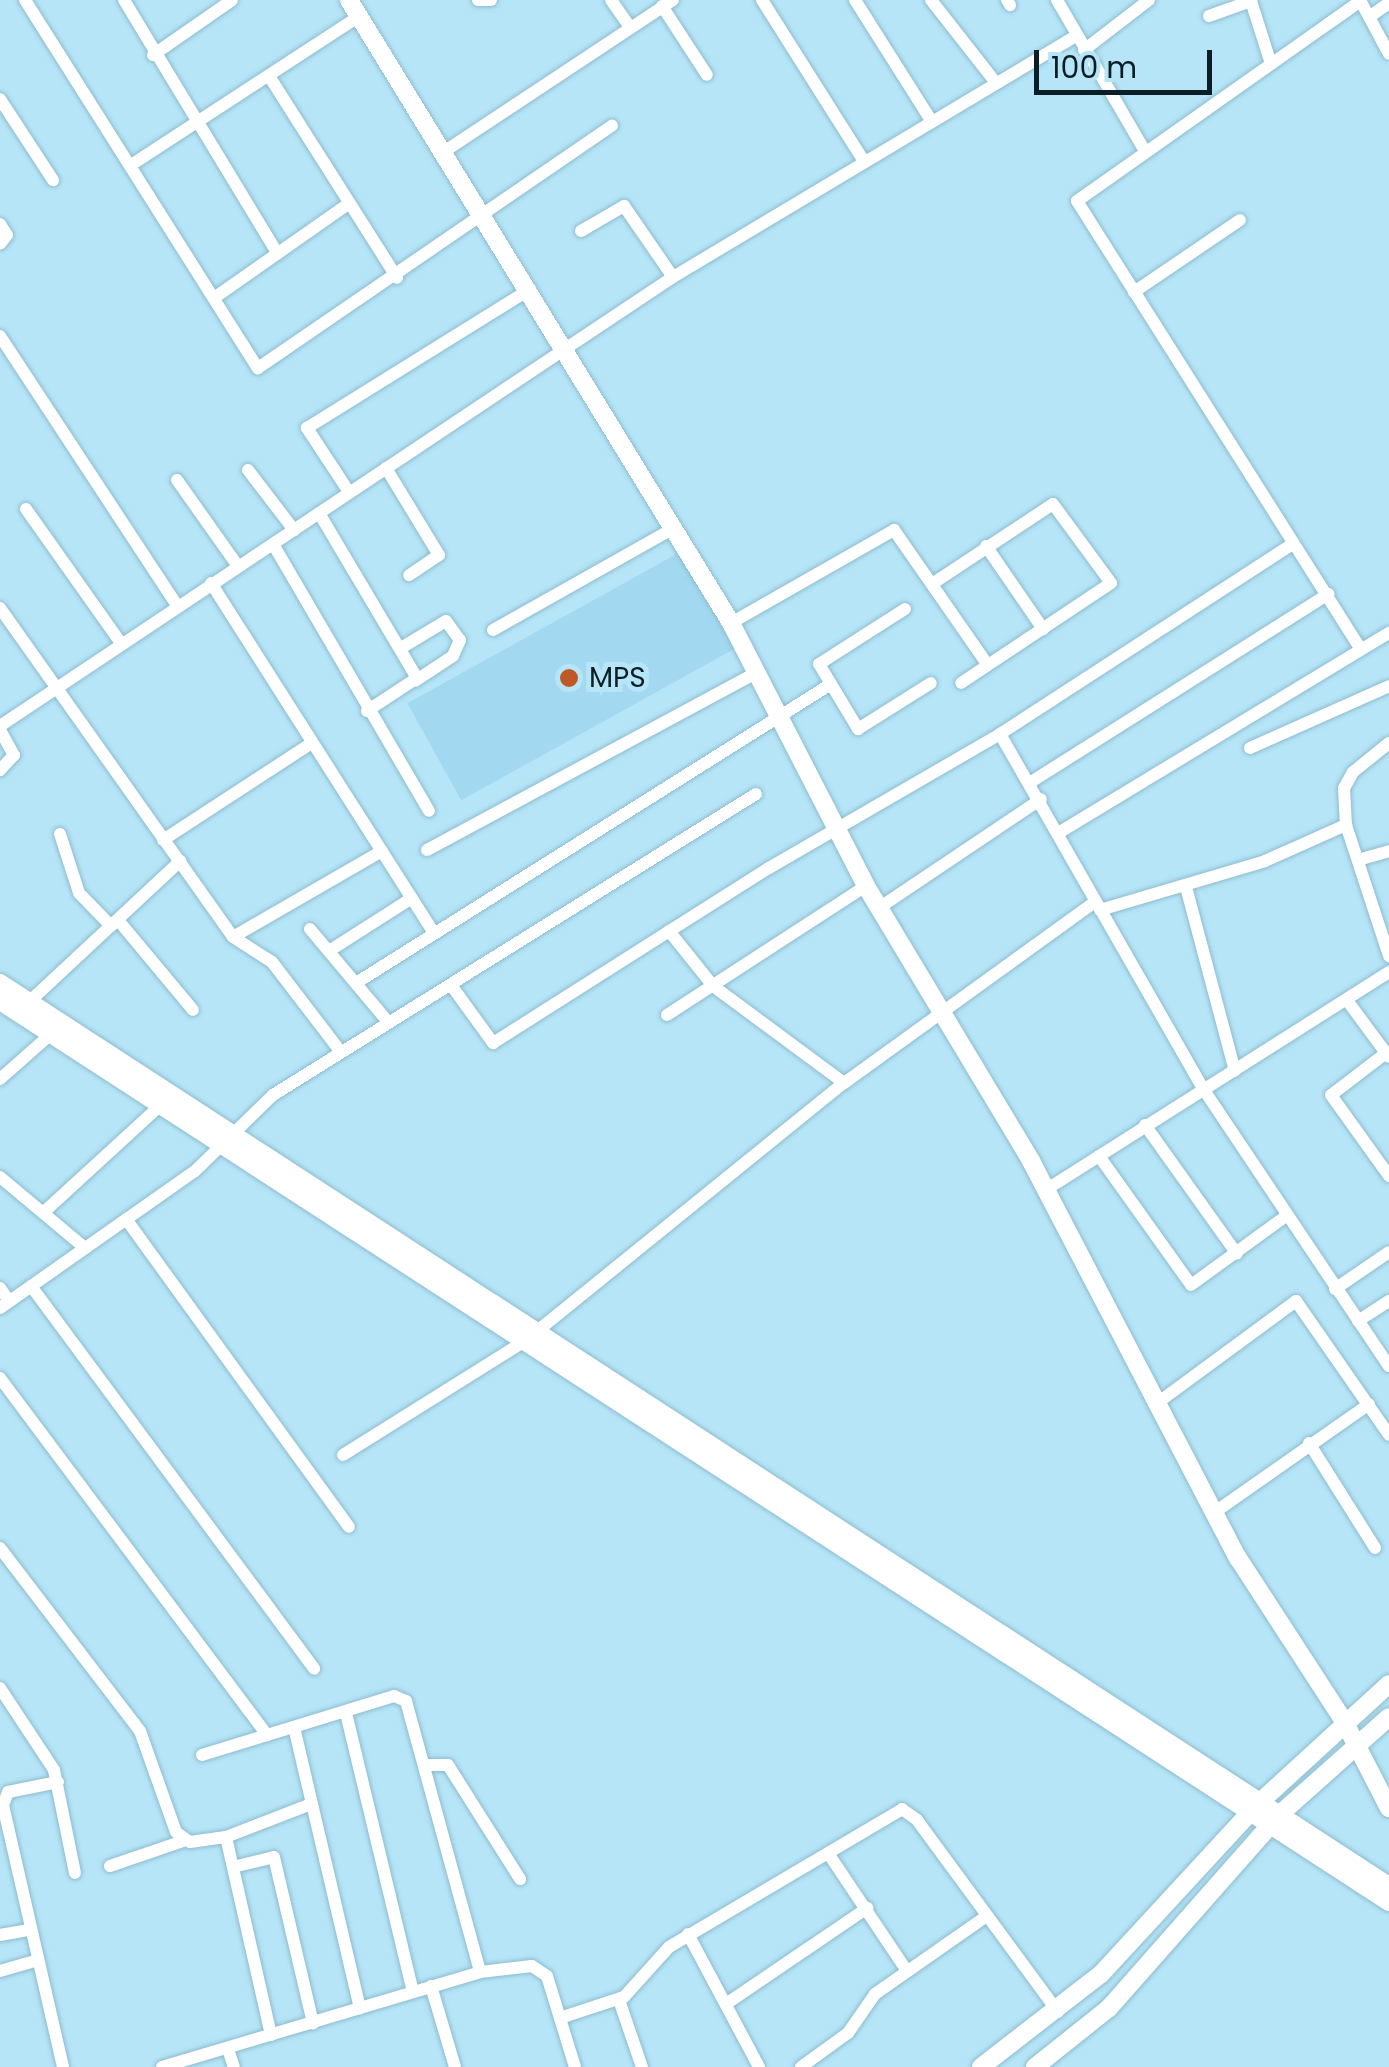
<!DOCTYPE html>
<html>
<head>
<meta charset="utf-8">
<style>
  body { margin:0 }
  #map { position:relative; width:1389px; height:2067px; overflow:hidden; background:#b6e5f8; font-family:Poppins,sans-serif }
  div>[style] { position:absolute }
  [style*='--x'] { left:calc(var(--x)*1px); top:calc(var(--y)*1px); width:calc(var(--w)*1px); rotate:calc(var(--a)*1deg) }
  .built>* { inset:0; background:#a2d9f0; transform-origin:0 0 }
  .roads { filter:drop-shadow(0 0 2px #8ebcce) drop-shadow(0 0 2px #8ebcce) }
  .street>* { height:12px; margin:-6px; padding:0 6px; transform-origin:6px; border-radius:6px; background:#fff }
  .secondary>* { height:18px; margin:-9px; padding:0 9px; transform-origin:9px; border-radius:9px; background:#fff }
  .dots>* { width:28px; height:28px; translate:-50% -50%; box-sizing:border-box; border:5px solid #b6e5f8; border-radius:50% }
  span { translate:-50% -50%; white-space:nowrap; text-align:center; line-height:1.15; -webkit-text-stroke:10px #b6e5f8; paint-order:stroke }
  .poi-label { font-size:28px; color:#0c1e25 }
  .left { translate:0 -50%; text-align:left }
  .scale { position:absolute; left:1034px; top:50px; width:178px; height:45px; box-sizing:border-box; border:5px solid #0c1e25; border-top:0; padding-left:12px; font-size:30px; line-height:35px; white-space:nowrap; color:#0c1e25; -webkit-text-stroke:8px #b6e5f8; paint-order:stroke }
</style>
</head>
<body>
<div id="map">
  <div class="built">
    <i style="left:682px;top:551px;width:111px;height:314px;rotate:61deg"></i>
  </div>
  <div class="roads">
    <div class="street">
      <i style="--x:25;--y:0;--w:436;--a:57.7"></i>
      <i style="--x:258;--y:368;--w:429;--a:-34.4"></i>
      <i style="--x:124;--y:0;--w:296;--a:58.8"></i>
      <i style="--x:478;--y:0;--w:13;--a:0"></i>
      <i style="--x:611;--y:0;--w:32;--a:55"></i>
      <i style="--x:762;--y:0;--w:189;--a:57.7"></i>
      <i style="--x:855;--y:0;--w:144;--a:57.7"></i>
      <i style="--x:931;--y:0;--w:105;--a:51.9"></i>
      <i style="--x:1007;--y:0;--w:6;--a:59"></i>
      <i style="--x:1057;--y:0;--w:175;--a:59.8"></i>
      <i style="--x:1360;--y:0;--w:61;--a:61.8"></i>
      <i style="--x:662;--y:6;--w:82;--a:56.9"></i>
      <i style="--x:1209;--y:16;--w:45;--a:-19.7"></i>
      <i style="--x:1251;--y:1;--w:63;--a:72.4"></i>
      <i style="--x:1369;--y:17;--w:24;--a:-35"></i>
      <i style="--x:1084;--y:50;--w:82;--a:-37.6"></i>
      <i style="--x:153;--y:55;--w:96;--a:-34.8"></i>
      <i style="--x:269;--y:76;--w:239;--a:57.6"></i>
      <i style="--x:0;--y:99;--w:97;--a:56.8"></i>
      <i style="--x:442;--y:153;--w:277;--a:-33.5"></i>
      <i style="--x:131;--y:165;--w:271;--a:-33.1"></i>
      <i style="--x:0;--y:224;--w:13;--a:58"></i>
      <i style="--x:7;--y:235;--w:11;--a:128"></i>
      <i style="--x:581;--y:231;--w:50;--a:-30.2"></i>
      <i style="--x:624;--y:206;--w:86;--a:55.4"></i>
      <i style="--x:1134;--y:292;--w:128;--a:-34.2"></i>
      <i style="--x:214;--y:298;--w:164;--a:-35"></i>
      <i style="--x:0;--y:336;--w:322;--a:56.7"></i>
      <i style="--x:386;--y:468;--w:102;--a:58.7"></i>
      <i style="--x:439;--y:555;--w:36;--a:146"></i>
      <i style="--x:248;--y:470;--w:76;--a:52.5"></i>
      <i style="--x:177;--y:480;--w:105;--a:54.7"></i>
      <i style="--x:349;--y:492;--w:77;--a:-123.3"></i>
      <i style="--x:307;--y:428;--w:263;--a:-31.9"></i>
      <i style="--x:26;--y:509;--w:164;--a:54.7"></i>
      <i style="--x:319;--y:513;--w:192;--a:59.3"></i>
      <i style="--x:417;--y:678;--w:60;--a:146.6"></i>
      <i style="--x:273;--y:544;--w:309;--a:59.7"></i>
      <i style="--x:986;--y:546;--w:101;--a:55.5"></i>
      <i style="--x:935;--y:582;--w:141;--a:-33.5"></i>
      <i style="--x:1053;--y:504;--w:98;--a:53.7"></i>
      <i style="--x:1111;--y:583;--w:180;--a:146.3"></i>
      <i style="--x:211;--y:583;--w:415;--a:57.5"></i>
      <i style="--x:0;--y:608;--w:403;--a:54.7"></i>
      <i style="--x:233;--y:937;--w:46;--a:32.7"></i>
      <i style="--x:272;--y:962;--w:112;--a:52.6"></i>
      <i style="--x:905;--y:609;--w:102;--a:147.4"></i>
      <i style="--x:819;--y:664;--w:76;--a:59"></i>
      <i style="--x:858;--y:729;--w:86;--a:-32.2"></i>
      <i style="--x:731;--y:623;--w:188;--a:-29.7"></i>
      <i style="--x:894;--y:530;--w:163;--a:55.2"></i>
      <i style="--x:493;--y:630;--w:208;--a:-29.4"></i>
      <i style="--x:401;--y:648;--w:52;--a:-31"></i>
      <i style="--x:446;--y:621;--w:24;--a:54"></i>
      <i style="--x:460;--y:640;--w:17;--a:114"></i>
      <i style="--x:453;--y:656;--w:45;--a:146.7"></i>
      <i style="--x:1360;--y:648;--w:529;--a:-122.34"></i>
      <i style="--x:1077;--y:201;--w:347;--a:-35.2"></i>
      <i style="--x:0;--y:726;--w:809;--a:-33.71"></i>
      <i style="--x:673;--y:277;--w:470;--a:-30.9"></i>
      <i style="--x:0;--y:730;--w:29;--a:61"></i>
      <i style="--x:14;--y:755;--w:21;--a:133"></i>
      <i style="--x:1000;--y:734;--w:407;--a:60.2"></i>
      <i style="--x:1202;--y:1087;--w:336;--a:56.2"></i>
      <i style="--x:1389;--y:743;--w:46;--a:141.1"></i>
      <i style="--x:1353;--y:772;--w:18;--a:119"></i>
      <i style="--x:1344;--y:788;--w:37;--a:87"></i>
      <i style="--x:1346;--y:825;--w:138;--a:71.8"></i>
      <i style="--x:1250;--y:748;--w:152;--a:-24"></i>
      <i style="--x:1031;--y:782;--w:352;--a:-32.3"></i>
      <i style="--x:1060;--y:832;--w:385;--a:-31.2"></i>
      <i style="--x:60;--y:834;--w:62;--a:72.1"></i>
      <i style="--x:79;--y:893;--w:46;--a:45.9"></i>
      <i style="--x:163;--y:840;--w:178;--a:-33.1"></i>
      <i style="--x:427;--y:850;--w:374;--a:-28.3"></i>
      <i style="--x:1358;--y:860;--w:32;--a:-16"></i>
      <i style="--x:1186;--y:887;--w:190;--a:75.1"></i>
      <i style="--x:879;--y:908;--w:195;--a:-33.9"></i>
      <i style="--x:1100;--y:910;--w:172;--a:-16.5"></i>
      <i style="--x:1265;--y:861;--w:89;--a:-24"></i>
      <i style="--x:118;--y:920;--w:117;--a:50.2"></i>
      <i style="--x:310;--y:929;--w:121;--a:50"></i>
      <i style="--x:669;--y:931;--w:70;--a:51.3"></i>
      <i style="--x:713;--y:986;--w:163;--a:36.5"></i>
      <i style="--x:233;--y:937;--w:172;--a:-30"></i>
      <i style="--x:329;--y:951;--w:98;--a:-32.6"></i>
      <i style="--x:356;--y:983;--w:561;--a:-32.19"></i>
      <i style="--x:451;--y:985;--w:72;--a:54.1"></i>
      <i style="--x:493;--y:1043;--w:327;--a:-32.4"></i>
      <i style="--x:769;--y:868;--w:267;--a:-30.1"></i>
      <i style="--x:1000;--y:734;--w:349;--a:-33"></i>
      <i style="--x:29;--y:1002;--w:207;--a:-43"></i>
      <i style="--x:1349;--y:1003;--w:67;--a:53.5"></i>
      <i style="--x:667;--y:1015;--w:237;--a:-33"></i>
      <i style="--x:1386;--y:1053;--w:69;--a:142.6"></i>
      <i style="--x:1331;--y:1095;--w:100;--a:54.4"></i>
      <i style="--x:0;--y:1079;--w:68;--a:-41.4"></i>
      <i style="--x:1145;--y:1125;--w:158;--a:54.5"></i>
      <i style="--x:1099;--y:1156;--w:158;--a:54.5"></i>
      <i style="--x:1191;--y:1285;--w:117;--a:-36"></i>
      <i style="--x:0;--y:1177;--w:111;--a:39.9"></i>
      <i style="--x:1044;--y:1191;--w:409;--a:-32.4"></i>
      <i style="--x:44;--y:1212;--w:163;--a:-42.5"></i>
      <i style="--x:126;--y:1219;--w:380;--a:54.1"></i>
      <i style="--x:31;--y:1286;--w:476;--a:53.5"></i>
      <i style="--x:0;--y:1288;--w:16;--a:55"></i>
      <i style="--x:1335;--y:1289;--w:65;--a:-34.4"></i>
      <i style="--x:0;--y:1308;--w:238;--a:-35.1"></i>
      <i style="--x:195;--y:1171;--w:109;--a:-44.3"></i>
      <i style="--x:273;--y:1095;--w:569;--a:-31.93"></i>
      <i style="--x:1358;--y:1321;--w:37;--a:-33"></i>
      <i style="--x:0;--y:1378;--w:446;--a:53.2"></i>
      <i style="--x:1160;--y:1401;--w:169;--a:-36.3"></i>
      <i style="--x:1296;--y:1301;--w:163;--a:55.2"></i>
      <i style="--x:1309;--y:1443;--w:124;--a:57.8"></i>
      <i style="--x:343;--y:1455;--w:215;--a:-32.1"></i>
      <i style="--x:525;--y:1341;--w:410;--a:-39"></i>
      <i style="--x:844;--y:1083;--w:309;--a:-35.8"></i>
      <i style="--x:1215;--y:1512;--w:188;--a:-35"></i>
      <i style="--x:0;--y:1548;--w:230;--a:52.6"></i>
      <i style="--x:140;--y:1731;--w:107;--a:70.4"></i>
      <i style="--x:176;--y:1832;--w:17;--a:36"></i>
      <i style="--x:190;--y:1842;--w:36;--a:-8"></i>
      <i style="--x:0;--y:1688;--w:98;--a:56.6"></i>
      <i style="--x:54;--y:1770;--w:105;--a:78.5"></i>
      <i style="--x:346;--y:1713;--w:287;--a:76.5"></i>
      <i style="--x:294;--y:1727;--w:289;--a:76.8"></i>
      <i style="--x:202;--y:1755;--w:201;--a:-17.1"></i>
      <i style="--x:394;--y:1696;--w:13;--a:23"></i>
      <i style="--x:406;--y:1701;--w:281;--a:74.7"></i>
      <i style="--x:425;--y:1765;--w:23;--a:0"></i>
      <i style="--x:448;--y:1765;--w:135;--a:57.7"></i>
      <i style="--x:58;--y:1782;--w:51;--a:168.7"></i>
      <i style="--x:8;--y:1792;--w:14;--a:111"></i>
      <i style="--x:3;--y:1805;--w:269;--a:77.1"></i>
      <i style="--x:828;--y:1853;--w:142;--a:56.2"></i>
      <i style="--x:110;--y:1866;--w:80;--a:-18.9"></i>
      <i style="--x:233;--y:1867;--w:42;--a:-13.7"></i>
      <i style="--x:274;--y:1857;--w:171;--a:76.8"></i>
      <i style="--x:688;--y:1934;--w:151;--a:61.9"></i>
      <i style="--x:0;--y:1935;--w:28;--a:-10"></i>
      <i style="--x:0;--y:1971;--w:37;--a:-16"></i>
      <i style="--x:431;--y:1986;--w:84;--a:73.5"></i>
      <i style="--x:619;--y:2000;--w:71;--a:71.1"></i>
      <i style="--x:726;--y:2004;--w:171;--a:-34.2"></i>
      <i style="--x:560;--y:2018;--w:67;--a:-18.2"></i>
      <i style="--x:624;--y:1997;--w:67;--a:-48"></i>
      <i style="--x:669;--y:1947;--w:271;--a:-30.6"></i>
      <i style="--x:902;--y:1809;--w:19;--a:36"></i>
      <i style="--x:917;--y:1820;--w:238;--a:53.7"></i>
      <i style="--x:271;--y:2035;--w:203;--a:-102.8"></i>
      <i style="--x:226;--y:1837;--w:91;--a:-21.2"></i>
      <i style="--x:228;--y:2049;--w:19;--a:72"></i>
      <i style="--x:162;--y:2067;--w:332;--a:-16.6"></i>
      <i style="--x:480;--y:1972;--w:52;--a:-6.6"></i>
      <i style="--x:532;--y:1966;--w:18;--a:34"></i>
      <i style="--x:547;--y:1976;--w:95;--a:72.9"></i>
      <i style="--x:801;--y:2067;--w:58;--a:-35.9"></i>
      <i style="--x:848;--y:2033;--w:47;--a:-55.3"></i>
      <i style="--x:875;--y:1994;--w:136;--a:-34.9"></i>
    </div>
    <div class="secondary">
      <i style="--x:349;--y:0;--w:731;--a:58.48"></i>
      <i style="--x:731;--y:623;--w:296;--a:62.8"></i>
      <i style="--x:866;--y:886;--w:321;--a:59"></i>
      <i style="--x:1031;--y:1161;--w:448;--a:62.5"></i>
      <i style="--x:1238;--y:1558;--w:194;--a:57"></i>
      <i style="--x:1344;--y:1721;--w:98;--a:62.7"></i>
      <i style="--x:0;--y:983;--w:1657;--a:33.03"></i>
      <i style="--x:0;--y:1001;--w:1656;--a:32.97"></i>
      <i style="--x:981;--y:2067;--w:152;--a:-37.8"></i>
      <i style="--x:1101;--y:1974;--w:233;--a:-47.3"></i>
      <i style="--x:1259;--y:1803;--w:176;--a:-42.5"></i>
      <i style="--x:1035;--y:2067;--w:95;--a:-38.6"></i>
      <i style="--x:1109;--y:2008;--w:257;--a:-48.6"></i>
      <i style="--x:1279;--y:1815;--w:147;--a:-41.7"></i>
    </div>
  </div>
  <div class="dots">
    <i style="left:569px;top:678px;background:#be5926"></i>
  </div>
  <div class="poi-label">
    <span class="left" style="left:589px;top:678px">MPS</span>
  </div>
  <div class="scale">100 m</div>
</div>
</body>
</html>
